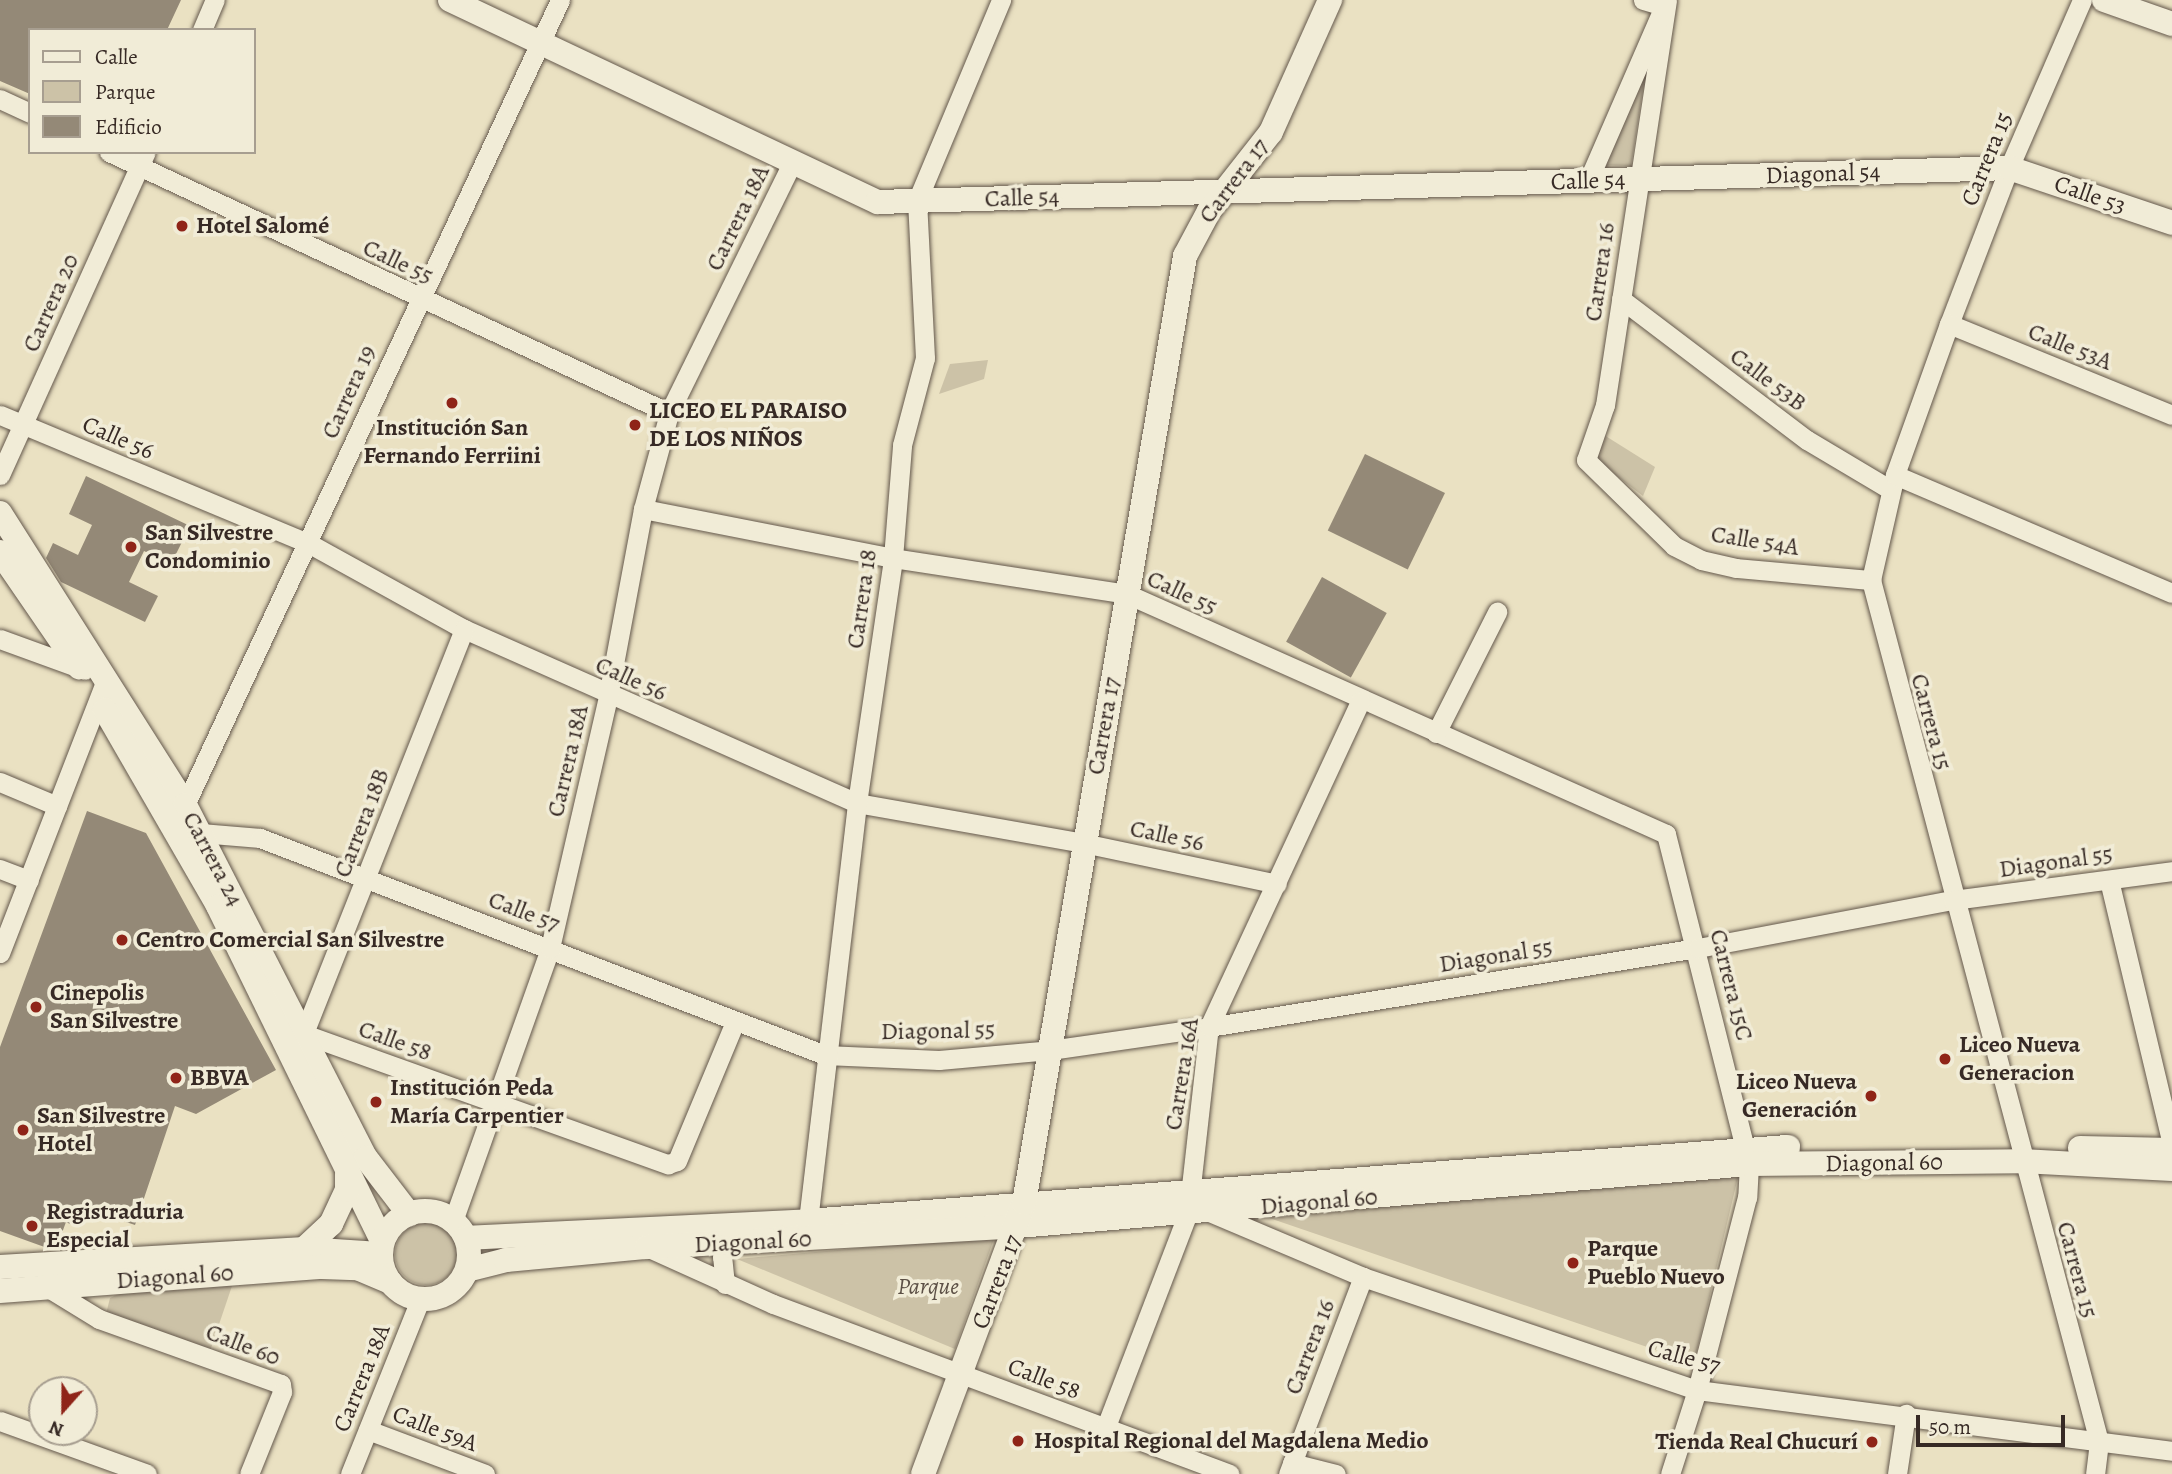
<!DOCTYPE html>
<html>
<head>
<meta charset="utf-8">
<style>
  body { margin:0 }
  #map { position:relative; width:2172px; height:1474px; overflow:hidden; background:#eae1c2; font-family:Alegreya,serif }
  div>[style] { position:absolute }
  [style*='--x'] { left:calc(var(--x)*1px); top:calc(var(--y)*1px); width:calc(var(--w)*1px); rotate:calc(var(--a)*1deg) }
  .green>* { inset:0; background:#ccc2a7 }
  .round { border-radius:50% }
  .building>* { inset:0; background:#948977; transform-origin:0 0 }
  .roads { filter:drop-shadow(0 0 2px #64584c) drop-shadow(0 0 2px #64584c) }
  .minor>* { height:19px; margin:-9.5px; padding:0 9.5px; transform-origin:9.5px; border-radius:9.5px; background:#f1ecd7 }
  .tertiary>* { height:24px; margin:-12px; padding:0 12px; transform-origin:12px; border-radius:12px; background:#f1ecd7 }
  .tertiary>.ring { margin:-12px; padding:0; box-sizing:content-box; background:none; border:24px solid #f1ecd7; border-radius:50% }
  .dots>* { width:19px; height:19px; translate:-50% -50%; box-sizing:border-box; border:4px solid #f1ecd7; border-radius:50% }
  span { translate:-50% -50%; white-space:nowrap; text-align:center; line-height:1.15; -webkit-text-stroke:7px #f1ecd7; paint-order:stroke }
  .street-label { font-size:24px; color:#372a25 }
  .poi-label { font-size:24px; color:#372a25; font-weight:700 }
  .left { translate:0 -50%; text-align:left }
  .right { translate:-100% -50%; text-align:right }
  .park-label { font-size:24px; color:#5c5046; font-style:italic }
  .legend { position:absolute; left:28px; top:28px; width:228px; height:126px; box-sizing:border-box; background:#f1ecd7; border:2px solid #a79e90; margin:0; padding:9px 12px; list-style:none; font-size:21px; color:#372a25 }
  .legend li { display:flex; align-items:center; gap:14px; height:35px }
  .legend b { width:35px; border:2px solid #a79e90 }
  .north { position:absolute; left:28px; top:1376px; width:70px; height:70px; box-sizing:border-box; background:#f1ecd7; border:2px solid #a79e90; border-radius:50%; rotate:201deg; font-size:19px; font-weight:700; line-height:28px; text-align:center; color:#372a25 }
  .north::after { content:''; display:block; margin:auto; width:24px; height:32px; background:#8f2418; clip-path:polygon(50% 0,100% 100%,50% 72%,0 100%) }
  .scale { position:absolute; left:1916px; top:1415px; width:149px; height:32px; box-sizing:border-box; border:4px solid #372a25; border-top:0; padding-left:9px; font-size:21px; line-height:24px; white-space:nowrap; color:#372a25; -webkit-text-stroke:5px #f1ecd7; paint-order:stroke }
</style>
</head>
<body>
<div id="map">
  <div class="green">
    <i style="clip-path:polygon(1647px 63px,1631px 166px,1602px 165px)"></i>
    <i style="clip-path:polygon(988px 360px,984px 379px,939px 394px,950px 364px)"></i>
    <i style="clip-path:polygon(1604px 435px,1655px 467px,1643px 496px,1592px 457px)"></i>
    <i style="clip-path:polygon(1738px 1177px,1694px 1363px,1266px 1217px)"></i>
    <i class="round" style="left:395px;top:1223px;width:62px;height:62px"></i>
    <i style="clip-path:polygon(995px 1236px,955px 1349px,737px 1259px)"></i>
    <i style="clip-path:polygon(233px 1283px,208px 1357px,106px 1314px,110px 1298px,118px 1294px)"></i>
  </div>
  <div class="building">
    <i style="clip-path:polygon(0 0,181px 0,167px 30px,30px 30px,30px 94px,0 81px)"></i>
    <i style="left:1365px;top:454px;width:89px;height:85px;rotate:26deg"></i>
    <i style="clip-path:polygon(86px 476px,190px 526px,171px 564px,144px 551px,129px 582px,158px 596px,145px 622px,61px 582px,46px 558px,53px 543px,78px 555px,92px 525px,69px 514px)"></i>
    <i style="left:1322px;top:577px;width:74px;height:74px;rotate:29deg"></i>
    <i style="clip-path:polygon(87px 811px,146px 833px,276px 1070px,196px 1114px,175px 1106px,135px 1225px,81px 1207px,74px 1226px,66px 1222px,56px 1249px,50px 1249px,0 1231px,0 1047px)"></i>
  </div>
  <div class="roads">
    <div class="minor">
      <i style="--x:1667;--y:0;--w:410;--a:98.7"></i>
      <i style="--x:1605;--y:405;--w:58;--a:109.1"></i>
      <i style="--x:1586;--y:460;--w:123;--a:44.3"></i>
      <i style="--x:1674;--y:546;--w:30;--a:27"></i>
      <i style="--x:1701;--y:560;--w:36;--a:13"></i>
      <i style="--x:1736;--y:568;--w:136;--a:5.1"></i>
      <i style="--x:2082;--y:0;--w:183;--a:113.5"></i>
      <i style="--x:2009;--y:168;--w:167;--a:111"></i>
      <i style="--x:1949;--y:324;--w:160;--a:109.7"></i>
      <i style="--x:1895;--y:475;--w:108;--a:102.9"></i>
      <i style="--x:1871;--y:580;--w:892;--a:75.18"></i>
      <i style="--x:2099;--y:1442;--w:32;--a:97"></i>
      <i style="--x:202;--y:30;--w:33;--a:-67"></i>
      <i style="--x:0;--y:99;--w:33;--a:25"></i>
      <i style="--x:109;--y:152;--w:618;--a:24.99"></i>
      <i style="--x:1588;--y:181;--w:191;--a:-66.5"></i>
      <i style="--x:1664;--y:6;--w:22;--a:-164"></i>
      <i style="--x:1621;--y:299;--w:233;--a:37.2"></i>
      <i style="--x:1807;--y:440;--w:98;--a:30.8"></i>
      <i style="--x:1949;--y:324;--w:241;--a:22.2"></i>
      <i style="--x:0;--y:415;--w:334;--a:22.6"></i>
      <i style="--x:308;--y:543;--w:178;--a:28.9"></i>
      <i style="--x:464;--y:629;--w:430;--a:23.9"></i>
      <i style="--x:857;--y:803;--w:230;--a:10"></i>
      <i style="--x:1083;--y:843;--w:198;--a:11.9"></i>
      <i style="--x:0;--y:475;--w:354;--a:-65.7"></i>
      <i style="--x:1895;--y:475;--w:301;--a:23.1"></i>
      <i style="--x:643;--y:509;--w:255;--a:11.1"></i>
      <i style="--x:893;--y:558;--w:237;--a:8.7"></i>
      <i style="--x:1127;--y:594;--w:590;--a:24"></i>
      <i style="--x:1666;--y:834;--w:340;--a:75.9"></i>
      <i style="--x:1749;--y:1164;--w:33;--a:93"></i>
      <i style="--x:1747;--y:1197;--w:199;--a:104.5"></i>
      <i style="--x:1697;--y:1390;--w:88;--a:107.8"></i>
      <i style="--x:464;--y:629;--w:435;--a:111.6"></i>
      <i style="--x:304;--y:1034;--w:387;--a:19.7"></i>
      <i style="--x:668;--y:1164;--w:9;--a:-18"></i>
      <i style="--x:677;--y:1161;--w:151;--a:-67.4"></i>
      <i style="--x:0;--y:639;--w:90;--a:20"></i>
      <i style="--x:1436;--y:733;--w:136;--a:-63.2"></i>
      <i style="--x:0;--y:782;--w:62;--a:22.8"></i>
      <i style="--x:185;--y:805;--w:888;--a:-65.02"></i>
      <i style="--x:201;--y:833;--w:59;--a:4.8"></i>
      <i style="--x:260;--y:838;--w:605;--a:21.01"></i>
      <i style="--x:825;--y:1055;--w:114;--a:2.5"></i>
      <i style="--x:939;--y:1060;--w:111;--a:-5.1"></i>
      <i style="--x:1050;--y:1050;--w:161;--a:-8.2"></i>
      <i style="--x:1209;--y:1027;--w:495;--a:-9.2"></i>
      <i style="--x:1698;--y:948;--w:259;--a:-10.7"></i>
      <i style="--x:1953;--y:900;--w:221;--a:-7.5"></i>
      <i style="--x:0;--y:869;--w:31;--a:21"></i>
      <i style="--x:2109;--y:880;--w:271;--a:76.6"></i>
      <i style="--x:0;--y:953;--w:291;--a:-68.8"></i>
      <i style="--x:1207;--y:1211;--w:169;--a:22.9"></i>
      <i style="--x:1363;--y:1277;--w:353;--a:18.7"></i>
      <i style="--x:1697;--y:1390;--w:479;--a:7.3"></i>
      <i style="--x:453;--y:1221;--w:290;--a:-70.4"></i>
      <i style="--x:550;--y:948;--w:259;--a:-77"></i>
      <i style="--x:608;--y:696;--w:190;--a:-79.4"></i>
      <i style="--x:643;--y:509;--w:99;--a:-74.8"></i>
      <i style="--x:669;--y:413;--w:281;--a:-63.8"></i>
      <i style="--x:808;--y:1221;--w:421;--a:-83.3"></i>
      <i style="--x:857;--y:803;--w:248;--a:-81.6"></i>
      <i style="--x:893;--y:558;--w:113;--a:-85.4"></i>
      <i style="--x:902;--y:445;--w:90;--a:-75.2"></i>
      <i style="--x:925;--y:358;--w:157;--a:-92.9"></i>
      <i style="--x:917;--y:201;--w:218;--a:-67.3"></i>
      <i style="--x:647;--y:1247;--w:138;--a:24.3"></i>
      <i style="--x:773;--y:1304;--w:487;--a:20.4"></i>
      <i style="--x:725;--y:1284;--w:27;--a:-96"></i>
      <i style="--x:722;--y:1257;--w:16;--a:-63"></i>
      <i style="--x:45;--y:1286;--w:63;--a:31.4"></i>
      <i style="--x:99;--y:1319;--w:193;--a:19.7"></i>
      <i style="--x:281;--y:1384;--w:8;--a:83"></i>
      <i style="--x:282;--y:1392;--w:88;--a:111.9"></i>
      <i style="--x:0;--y:1421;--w:156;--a:19.8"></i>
      <i style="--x:1105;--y:1429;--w:231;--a:-69"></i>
      <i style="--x:1188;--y:1213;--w:187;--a:-83.6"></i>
      <i style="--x:1209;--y:1027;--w:359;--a:-65.1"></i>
      <i style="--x:368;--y:1430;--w:125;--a:20.6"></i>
      <i style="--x:1292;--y:1463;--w:45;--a:14"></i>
      <i style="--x:350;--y:1474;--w:188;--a:-68.1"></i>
      <i style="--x:1288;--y:1474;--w:211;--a:-69.2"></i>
      <i style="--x:1897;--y:1474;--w:61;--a:-81.5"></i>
    </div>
    <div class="tertiary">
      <i style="--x:450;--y:0;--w:473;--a:25.3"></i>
      <i style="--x:878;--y:202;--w:1132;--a:-1.72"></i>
      <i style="--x:2009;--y:168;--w:172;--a:18.6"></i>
      <i style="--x:2104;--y:0;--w:72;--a:19.4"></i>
      <i style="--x:0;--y:513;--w:346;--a:57.6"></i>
      <i style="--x:185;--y:805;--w:397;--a:62.9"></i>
      <i style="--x:366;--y:1158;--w:71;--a:52.5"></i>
      <i style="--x:0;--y:552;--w:140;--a:55.5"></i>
      <i style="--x:105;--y:710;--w:226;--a:60"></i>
      <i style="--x:218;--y:906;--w:371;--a:63.9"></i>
      <i style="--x:2080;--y:1148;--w:92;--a:1.2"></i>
      <i class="ring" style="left:381px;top:1211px;width:64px;height:64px"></i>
      <i style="--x:466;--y:1238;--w:342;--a:-2.8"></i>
      <i style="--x:808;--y:1221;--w:983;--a:-4.32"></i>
      <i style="--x:304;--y:1249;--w:37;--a:-43"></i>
      <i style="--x:331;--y:1224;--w:38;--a:-65"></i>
      <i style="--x:347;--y:1190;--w:16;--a:-90"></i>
      <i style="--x:0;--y:1267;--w:305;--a:-3.4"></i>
      <i style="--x:304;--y:1249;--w:76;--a:3.8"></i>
      <i style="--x:467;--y:1270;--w:40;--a:-14.4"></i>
      <i style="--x:506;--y:1260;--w:142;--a:-5.3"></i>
      <i style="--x:647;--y:1247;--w:372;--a:-3.2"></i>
      <i style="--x:1018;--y:1226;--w:734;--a:-4.85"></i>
      <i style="--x:1749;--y:1164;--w:273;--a:-0.6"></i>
      <i style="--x:2022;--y:1161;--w:150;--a:3.1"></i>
      <i style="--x:0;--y:1291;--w:323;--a:-4.3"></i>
      <i style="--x:322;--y:1267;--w:35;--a:2"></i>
      <i style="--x:357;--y:1268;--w:36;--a:23"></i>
      <i style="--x:923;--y:1474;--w:289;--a:-69.6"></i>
      <i style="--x:1024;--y:1203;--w:961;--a:-80.35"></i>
      <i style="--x:1185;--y:256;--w:51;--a:-61.9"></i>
      <i style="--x:1209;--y:211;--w:100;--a:-51.9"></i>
      <i style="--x:1271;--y:132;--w:145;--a:-65.9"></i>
    </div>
  </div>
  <div class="dots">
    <i style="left:182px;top:226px;background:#8f2418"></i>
    <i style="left:452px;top:403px;background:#8f2418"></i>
    <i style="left:635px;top:425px;background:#8f2418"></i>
    <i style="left:131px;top:547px;background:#8f2418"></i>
    <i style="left:122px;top:940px;background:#8f2418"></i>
    <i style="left:36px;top:1007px;background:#8f2418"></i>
    <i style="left:1945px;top:1059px;background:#8f2418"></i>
    <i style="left:176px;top:1078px;background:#8f2418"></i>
    <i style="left:1871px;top:1096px;background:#8f2418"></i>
    <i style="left:376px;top:1102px;background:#8f2418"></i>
    <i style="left:23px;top:1130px;background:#8f2418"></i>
    <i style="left:32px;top:1226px;background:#8f2418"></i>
    <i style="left:1573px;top:1263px;background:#8f2418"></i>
    <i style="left:1018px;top:1441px;background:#8f2418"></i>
    <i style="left:1872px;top:1442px;background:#8f2418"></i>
  </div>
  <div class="street-label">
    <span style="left:1987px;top:159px;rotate:-68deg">Carrera 15</span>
    <span style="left:1823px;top:174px;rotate:-2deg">Diagonal 54</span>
    <span style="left:1234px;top:181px;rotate:-53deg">Carrera 17</span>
    <span style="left:1588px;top:181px;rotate:-2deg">Calle 54</span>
    <span style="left:2090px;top:195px;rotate:19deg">Calle 53</span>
    <span style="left:1022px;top:198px;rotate:-2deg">Calle 54</span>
    <span style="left:738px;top:218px;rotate:-64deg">Carrera 18A</span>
    <span style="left:398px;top:262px;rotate:25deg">Calle 55</span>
    <span style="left:1600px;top:272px;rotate:-82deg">Carrera 16</span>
    <span style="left:51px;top:303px;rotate:-66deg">Carrera 20</span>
    <span style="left:2070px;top:347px;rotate:22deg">Calle 53A</span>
    <span style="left:1768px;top:380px;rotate:37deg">Calle 53B</span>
    <span style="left:349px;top:392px;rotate:-66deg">Carrera 19</span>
    <span style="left:118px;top:438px;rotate:23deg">Calle 56</span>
    <span style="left:1755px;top:541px;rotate:9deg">Calle 54A</span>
    <span style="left:1182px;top:593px;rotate:25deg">Calle 55</span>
    <span style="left:862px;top:599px;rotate:-82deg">Carrera 18</span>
    <span style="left:631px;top:679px;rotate:24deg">Calle 56</span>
    <span style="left:1931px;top:722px;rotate:75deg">Carrera 15</span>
    <span style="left:1104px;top:726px;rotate:-80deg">Carrera 17</span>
    <span style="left:568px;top:761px;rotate:-77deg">Carrera 18A</span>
    <span style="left:362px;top:823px;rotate:-69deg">Carrera 18B</span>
    <span style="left:1167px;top:836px;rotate:12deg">Calle 56</span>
    <span style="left:213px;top:859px;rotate:62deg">Carrera 24</span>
    <span style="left:2056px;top:862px;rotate:-8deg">Diagonal 55</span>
    <span style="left:524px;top:912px;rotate:21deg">Calle 57</span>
    <span style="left:1496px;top:956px;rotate:-9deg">Diagonal 55</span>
    <span style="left:1731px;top:985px;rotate:76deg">Carrera 15C</span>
    <span style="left:938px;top:1031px;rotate:-1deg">Diagonal 55</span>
    <span style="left:395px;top:1041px;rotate:20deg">Calle 58</span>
    <span style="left:1182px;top:1074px;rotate:-81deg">Carrera 16A</span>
    <span style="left:1884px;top:1163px;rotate:-1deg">Diagonal 60</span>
    <span style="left:1319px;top:1202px;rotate:-5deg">Diagonal 60</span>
    <span style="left:753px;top:1242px;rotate:-3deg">Diagonal 60</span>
    <span style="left:2077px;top:1270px;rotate:75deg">Carrera 15</span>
    <span style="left:175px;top:1277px;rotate:-4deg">Diagonal 60</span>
    <span style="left:997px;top:1282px;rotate:-69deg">Carrera 17</span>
    <span style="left:243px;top:1345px;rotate:21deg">Calle 60</span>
    <span style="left:1310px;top:1347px;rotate:-69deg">Carrera 16</span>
    <span style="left:1684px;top:1357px;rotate:15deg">Calle 57</span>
    <span style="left:362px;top:1378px;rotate:-68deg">Carrera 18A</span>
    <span style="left:1044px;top:1379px;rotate:21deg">Calle 58</span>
    <span style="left:435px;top:1429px;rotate:21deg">Calle 59A</span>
  </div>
  <div class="poi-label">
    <span class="left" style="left:196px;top:226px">Hotel Salomé</span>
    <span class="left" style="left:649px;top:425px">LICEO EL PARAISO<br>DE LOS NIÑOS</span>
    <span style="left:452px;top:442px">Institución San<br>Fernando Ferriini</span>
    <span class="left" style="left:145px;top:547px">San Silvestre<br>Condominio</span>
    <span class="left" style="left:136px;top:940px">Centro Comercial San Silvestre</span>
    <span class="left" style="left:50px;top:1007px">Cinepolis<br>San Silvestre</span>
    <span class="left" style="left:1959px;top:1059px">Liceo Nueva<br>Generacion</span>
    <span class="left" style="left:190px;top:1078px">BBVA</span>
    <span class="right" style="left:1857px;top:1096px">Liceo Nueva<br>Generación</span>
    <span class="left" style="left:390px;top:1102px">Institución Peda<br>María Carpentier</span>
    <span class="left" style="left:37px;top:1130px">San Silvestre<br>Hotel</span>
    <span class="left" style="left:46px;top:1226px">Registraduria<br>Especial</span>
    <span class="left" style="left:1587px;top:1263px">Parque<br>Pueblo Nuevo</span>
    <span class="left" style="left:1034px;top:1441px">Hospital Regional del Magdalena Medio</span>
    <span class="right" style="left:1858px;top:1442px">Tienda Real Chucurí</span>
  </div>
  <div class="park-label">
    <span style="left:928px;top:1287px">Parque</span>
  </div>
  <ul class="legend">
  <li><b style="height:9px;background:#f1ecd7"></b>Calle</li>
  <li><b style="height:19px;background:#ccc2a7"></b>Parque</li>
  <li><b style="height:19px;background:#948977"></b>Edificio</li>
  </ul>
  <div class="north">N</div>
  <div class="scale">50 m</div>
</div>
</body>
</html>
